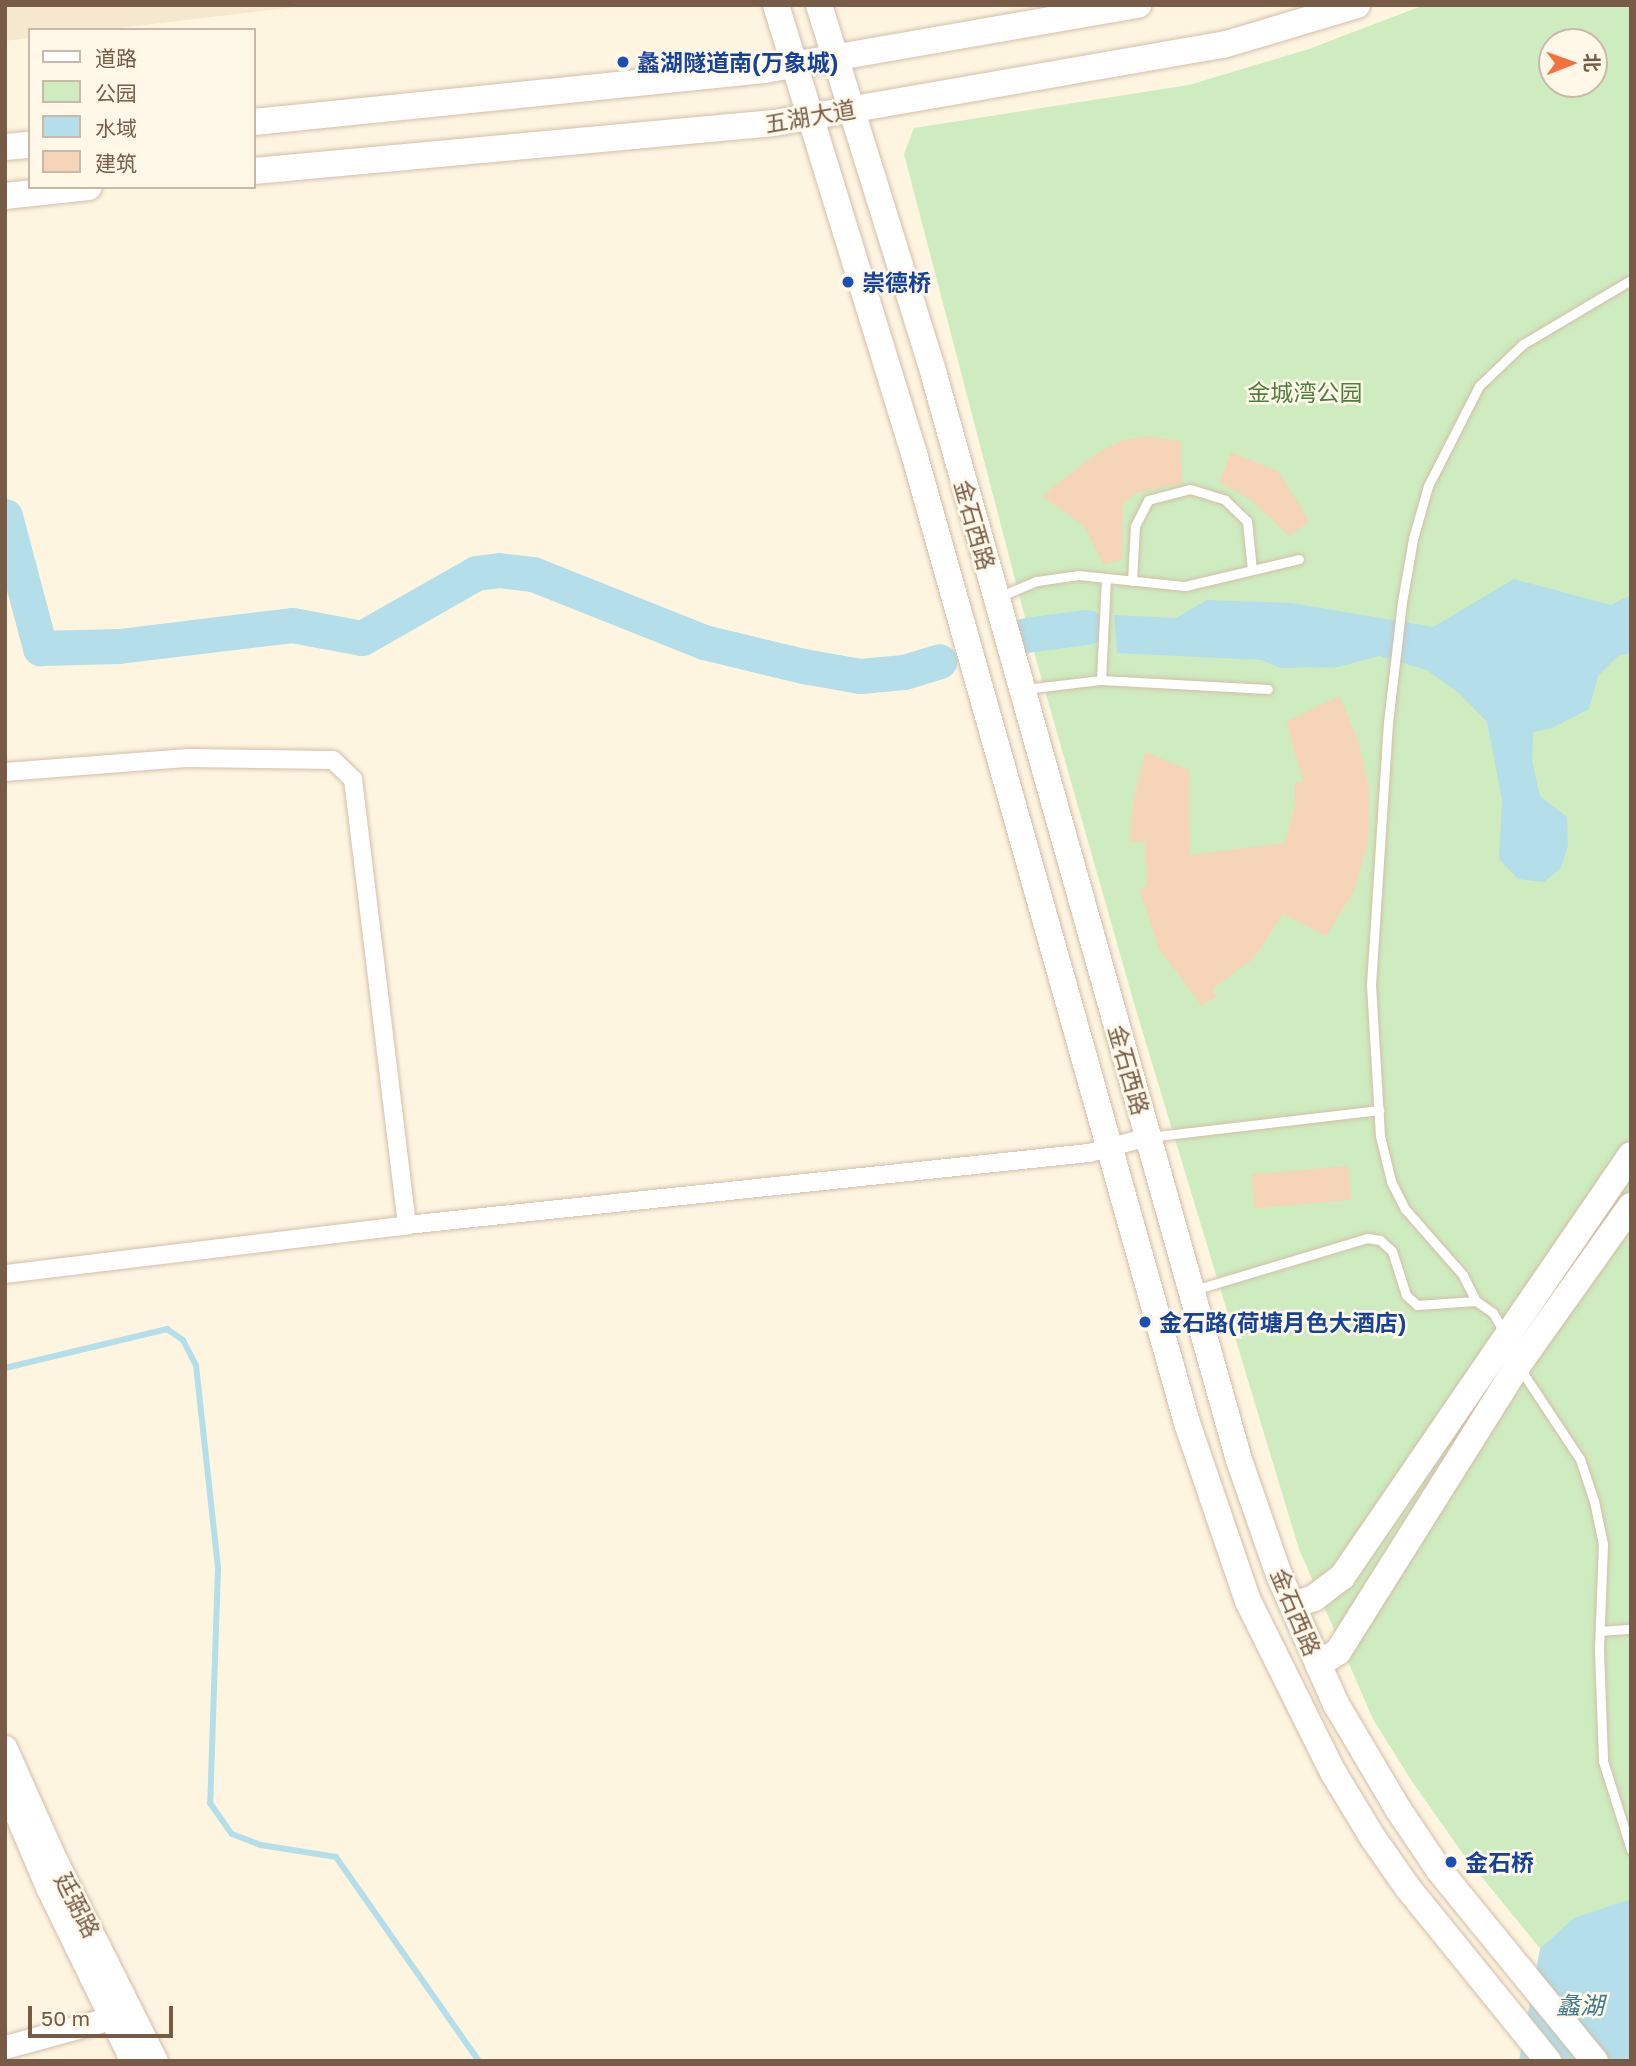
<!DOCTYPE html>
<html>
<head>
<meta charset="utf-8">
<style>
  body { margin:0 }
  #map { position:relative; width:1636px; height:2066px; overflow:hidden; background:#fef5e1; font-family:"Golos Text","Noto Sans SC",sans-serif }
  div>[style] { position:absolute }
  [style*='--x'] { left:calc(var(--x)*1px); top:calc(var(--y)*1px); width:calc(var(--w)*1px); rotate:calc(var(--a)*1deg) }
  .residential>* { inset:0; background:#f6e7cf }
  .green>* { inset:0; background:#ceecbf }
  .water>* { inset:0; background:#b4dee9 }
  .stream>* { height:6px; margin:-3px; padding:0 3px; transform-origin:3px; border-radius:3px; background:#b4dee9 }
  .river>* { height:35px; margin:-17.5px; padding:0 17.5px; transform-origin:17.5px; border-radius:17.5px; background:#b4dee9 }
  .building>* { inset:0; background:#f5d4b7; transform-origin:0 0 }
  .roads { filter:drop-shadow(0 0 2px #d2bfaa) drop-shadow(0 0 2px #d2bfaa) }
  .service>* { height:9px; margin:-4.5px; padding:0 4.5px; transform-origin:4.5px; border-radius:4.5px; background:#fff }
  .minor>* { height:18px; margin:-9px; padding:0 9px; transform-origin:9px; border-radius:9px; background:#fff }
  .tertiary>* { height:23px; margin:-11.5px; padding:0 11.5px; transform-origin:11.5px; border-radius:11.5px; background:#fff }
  .secondary>* { height:26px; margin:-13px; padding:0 13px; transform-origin:13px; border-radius:13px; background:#fff }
  .dots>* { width:19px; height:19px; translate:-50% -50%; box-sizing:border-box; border:4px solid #fff8e9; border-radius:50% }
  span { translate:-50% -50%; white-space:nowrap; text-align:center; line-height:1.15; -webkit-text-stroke:5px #fff8e9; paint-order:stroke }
  .transit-label { font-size:23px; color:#164399; font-weight:700 }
  .left { translate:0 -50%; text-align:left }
  .street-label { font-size:23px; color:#775b46 }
  .park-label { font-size:23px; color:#4c7e3d }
  .water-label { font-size:24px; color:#3e7a8d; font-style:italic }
  .frame { position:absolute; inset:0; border:7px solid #775b46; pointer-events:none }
  .legend { position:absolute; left:28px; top:28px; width:228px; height:161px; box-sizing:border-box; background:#fff8e9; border:2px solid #c9b9a8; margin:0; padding:9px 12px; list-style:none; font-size:21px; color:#775b46 }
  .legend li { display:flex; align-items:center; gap:14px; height:35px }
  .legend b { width:35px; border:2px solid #c9b9a8 }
  .north { position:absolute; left:1538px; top:28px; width:70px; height:70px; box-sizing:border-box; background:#fff8e9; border:2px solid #c9b9a8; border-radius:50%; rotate:89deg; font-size:19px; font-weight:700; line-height:28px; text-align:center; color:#775b46 }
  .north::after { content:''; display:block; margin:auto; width:24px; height:32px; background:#f2713d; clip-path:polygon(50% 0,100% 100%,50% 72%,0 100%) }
  .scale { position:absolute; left:28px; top:2006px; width:145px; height:32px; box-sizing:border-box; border:4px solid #775b46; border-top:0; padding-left:9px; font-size:21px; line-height:24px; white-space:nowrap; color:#775b46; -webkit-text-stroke:5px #fff8e9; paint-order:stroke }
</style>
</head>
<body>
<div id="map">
  <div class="residential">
    <i style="clip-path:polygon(5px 5px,312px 5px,102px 30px,30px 30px,30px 38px,5px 41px)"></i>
  </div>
  <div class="green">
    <i style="clip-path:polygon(evenodd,1424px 5px,1631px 5px,1631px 2060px,1463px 1854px,1411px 1780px,1373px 1719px,1299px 1549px,1136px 1010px,1034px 652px,904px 154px,914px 128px,1189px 85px,1309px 49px,1424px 5px,1552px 42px,1594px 42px,1594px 84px,1552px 84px,1552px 42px)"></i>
  </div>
  <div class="water">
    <i style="clip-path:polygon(1514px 579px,1611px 605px,1631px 595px,1631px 653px,1618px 656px,1598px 676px,1589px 709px,1552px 728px,1533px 732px,1532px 760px,1540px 796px,1567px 817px,1568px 845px,1561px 868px,1544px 882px,1518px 879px,1499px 859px,1502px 799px,1487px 722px,1459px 693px,1427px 670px,1379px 656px,1338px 667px,1280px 668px,1262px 660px,1117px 653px,1114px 615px,1176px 618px,1207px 600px,1292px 603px,1433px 627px)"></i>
    <i style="clip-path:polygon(1631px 1899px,1631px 2061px,1519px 2061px,1540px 1949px,1574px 1918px)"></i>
  </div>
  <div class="stream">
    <i style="--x:5;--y:1368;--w:167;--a:-13.5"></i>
    <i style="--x:167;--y:1329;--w:19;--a:35"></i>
    <i style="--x:183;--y:1340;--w:28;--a:63"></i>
    <i style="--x:196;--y:1365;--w:204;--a:83.8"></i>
    <i style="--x:218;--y:1568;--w:235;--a:91.9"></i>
    <i style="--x:210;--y:1803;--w:38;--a:55"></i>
    <i style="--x:232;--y:1834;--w:31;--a:21"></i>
    <i style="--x:261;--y:1845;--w:76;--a:9.1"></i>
    <i style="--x:336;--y:1857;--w:249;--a:55"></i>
  </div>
  <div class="river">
    <i style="--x:5;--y:516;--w:137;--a:75.1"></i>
    <i style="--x:40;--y:648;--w:79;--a:-1.5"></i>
    <i style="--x:119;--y:646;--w:174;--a:-6.9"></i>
    <i style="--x:292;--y:625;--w:71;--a:10.5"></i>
    <i style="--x:362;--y:638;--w:131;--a:-29.7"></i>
    <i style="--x:476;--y:573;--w:23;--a:-7"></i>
    <i style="--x:499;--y:570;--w:34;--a:7"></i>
    <i style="--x:533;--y:574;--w:184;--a:21.7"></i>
    <i style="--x:704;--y:642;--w:102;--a:13.6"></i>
    <i style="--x:803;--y:666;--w:58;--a:10"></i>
    <i style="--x:860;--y:676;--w:44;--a:-5.2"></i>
    <i style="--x:904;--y:672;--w:37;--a:-17"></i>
    <i style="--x:1026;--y:635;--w:61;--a:-7.6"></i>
  </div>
  <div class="building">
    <i style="clip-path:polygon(1148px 436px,1181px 441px,1182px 483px,1137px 493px,1123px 503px,1122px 559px,1104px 565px,1084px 526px,1042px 496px,1097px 453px,1124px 440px)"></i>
    <i style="clip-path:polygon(1231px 452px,1279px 472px,1309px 521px,1289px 536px,1251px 500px,1219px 482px)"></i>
    <i style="clip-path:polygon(1339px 696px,1358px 740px,1369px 788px,1368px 843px,1354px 891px,1326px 936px,1283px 914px,1254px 958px,1212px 989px,1217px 996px,1202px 1006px,1159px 949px,1139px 888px,1147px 886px,1145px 842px,1130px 842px,1132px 809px,1145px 752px,1189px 770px,1190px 855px,1285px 843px,1295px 803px,1295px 782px,1303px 782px,1286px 722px)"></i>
    <i style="left:1348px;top:1166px;width:34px;height:97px;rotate:85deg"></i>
  </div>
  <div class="roads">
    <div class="service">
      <i style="--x:1132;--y:581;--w:55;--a:-86.9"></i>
      <i style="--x:1135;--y:526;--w:29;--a:-63"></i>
      <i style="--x:1148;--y:500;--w:43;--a:-14.7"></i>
      <i style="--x:1190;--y:489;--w:37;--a:17"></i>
      <i style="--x:1225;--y:500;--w:30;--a:44"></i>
      <i style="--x:1247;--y:521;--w:49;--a:84.2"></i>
      <i style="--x:1001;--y:596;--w:39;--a:-23"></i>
      <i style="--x:1037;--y:581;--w:41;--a:-8.3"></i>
      <i style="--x:1078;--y:575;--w:108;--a:5.9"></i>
      <i style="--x:1185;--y:586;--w:117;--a:-13.3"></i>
      <i style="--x:1101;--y:680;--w:102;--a:-87.2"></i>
      <i style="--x:1025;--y:689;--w:77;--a:-6.8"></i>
      <i style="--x:1101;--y:680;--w:167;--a:3.1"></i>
      <i style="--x:1149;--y:1137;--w:232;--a:-6.7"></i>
      <i style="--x:1194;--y:1290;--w:181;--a:-16.7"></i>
      <i style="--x:1367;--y:1238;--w:13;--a:9"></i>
      <i style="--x:1380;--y:1240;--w:16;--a:43"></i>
      <i style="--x:1392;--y:1251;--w:46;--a:72.3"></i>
      <i style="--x:1406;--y:1295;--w:15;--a:42"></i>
      <i style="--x:1417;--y:1305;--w:59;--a:-3.9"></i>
      <i style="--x:1476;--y:1301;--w:21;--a:35"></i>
      <i style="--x:1493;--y:1313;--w:22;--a:60"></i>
      <i style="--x:1476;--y:1301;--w:29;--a:-117"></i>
      <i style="--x:1463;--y:1275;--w:88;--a:-131.3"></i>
      <i style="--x:1405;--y:1209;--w:31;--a:-117"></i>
      <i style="--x:1391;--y:1181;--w:46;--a:-103.7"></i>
      <i style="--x:1380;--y:1136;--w:151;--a:-93.4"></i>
      <i style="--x:1371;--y:985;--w:263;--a:-86.3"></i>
      <i style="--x:1388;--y:723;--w:122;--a:-83.4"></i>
      <i style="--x:1402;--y:602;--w:64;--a:-80.1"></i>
      <i style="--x:1413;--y:539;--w:55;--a:-74.2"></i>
      <i style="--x:1428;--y:486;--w:112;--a:-63"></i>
      <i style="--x:1479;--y:386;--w:61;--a:-43.7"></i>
      <i style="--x:1523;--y:344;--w:126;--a:-30.7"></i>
      <i style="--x:1521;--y:1370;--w:107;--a:56.5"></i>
      <i style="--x:1580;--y:1459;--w:44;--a:71.6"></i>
      <i style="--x:1594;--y:1501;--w:44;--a:78.2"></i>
      <i style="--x:1603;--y:1544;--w:106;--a:92.2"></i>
      <i style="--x:1599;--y:1650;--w:111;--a:87.9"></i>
      <i style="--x:1603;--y:1761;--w:93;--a:72.5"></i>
      <i style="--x:1600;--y:1631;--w:31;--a:-4"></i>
    </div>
    <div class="minor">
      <i style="--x:5;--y:772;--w:184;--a:-4.4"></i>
      <i style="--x:188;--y:758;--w:145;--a:0.8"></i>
      <i style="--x:333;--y:760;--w:28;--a:44"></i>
      <i style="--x:353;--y:779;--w:449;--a:83.1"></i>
      <i style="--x:5;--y:1274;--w:405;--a:-6.9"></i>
      <i style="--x:407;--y:1225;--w:686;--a:-6.03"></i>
      <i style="--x:1089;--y:1153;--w:61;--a:-15.2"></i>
    </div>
    <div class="tertiary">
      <i style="--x:5;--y:1747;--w:127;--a:65.9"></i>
      <i style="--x:57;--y:1863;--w:221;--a:63.4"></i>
      <i style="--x:5;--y:1788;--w:108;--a:67"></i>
      <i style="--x:47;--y:1887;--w:194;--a:64"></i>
      <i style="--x:5;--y:2047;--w:110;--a:-15.3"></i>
    </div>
    <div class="secondary">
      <i style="--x:776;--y:5;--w:473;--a:72.9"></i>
      <i style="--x:915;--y:457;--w:1004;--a:74.27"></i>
      <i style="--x:1187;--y:1423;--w:188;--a:71.1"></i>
      <i style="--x:1248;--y:1601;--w:191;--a:63.6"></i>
      <i style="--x:1333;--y:1772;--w:77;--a:58.8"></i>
      <i style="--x:1373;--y:1838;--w:61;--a:55"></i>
      <i style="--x:1408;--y:1888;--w:223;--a:51"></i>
      <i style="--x:819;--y:5;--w:387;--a:72.7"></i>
      <i style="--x:934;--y:375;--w:1127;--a:74.3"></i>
      <i style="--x:1239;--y:1460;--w:122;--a:70.8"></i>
      <i style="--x:1279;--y:1575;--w:141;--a:66.2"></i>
      <i style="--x:1336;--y:1704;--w:122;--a:59.4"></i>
      <i style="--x:1398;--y:1809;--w:73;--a:56.1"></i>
      <i style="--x:1439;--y:1870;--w:247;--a:50.8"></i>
      <i style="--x:254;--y:122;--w:513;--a:-5.82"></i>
      <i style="--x:764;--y:70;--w:380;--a:-9.9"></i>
      <i style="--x:5;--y:147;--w:25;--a:-5"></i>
      <i style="--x:254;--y:171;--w:522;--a:-5.27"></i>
      <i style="--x:774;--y:123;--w:456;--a:-9.9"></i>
      <i style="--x:1223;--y:45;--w:140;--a:-16.6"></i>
      <i style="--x:5;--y:196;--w:84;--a:-6.1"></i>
      <i style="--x:1293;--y:1605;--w:22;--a:-18"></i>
      <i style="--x:1314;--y:1598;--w:35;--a:-37"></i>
      <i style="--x:1342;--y:1577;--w:511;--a:-55.6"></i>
      <i style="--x:1318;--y:1664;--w:23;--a:-31"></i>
      <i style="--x:1338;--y:1652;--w:339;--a:-57.9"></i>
      <i style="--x:1518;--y:1365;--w:195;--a:-54.6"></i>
    </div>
  </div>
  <div class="dots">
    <i style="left:623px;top:62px;background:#1a4fb4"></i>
    <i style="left:848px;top:282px;background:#1a4fb4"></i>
    <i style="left:1145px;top:1322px;background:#1a4fb4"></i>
    <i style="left:1451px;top:1862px;background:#1a4fb4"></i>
  </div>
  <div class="transit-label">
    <span class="left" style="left:637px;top:62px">蠡湖隧道南(万象城)</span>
    <span class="left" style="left:862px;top:282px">崇德桥</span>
    <span class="left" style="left:1159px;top:1322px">金石路(荷塘月色大酒店)</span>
    <span class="left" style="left:1465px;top:1862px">金石桥</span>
  </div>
  <div class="street-label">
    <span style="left:810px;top:116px;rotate:-10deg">五湖大道</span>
    <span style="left:975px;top:525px;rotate:74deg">金石西路</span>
    <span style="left:1129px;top:1070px;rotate:74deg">金石西路</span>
    <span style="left:1296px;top:1612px;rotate:67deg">金石西路</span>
    <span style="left:78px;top:1905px;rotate:63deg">廷弼路</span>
  </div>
  <div class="park-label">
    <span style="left:1305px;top:392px">金城湾公园</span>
  </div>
  <div class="water-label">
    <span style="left:1580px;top:2005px">蠡湖</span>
  </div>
  <div class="frame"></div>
  <ul class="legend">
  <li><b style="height:9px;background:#fff"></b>道路</li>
  <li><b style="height:19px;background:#ceecbf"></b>公园</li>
  <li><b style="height:19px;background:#b4dee9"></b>水域</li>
  <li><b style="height:19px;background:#f5d4b7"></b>建筑</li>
  </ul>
  <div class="north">北</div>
  <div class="scale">50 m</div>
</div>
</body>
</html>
